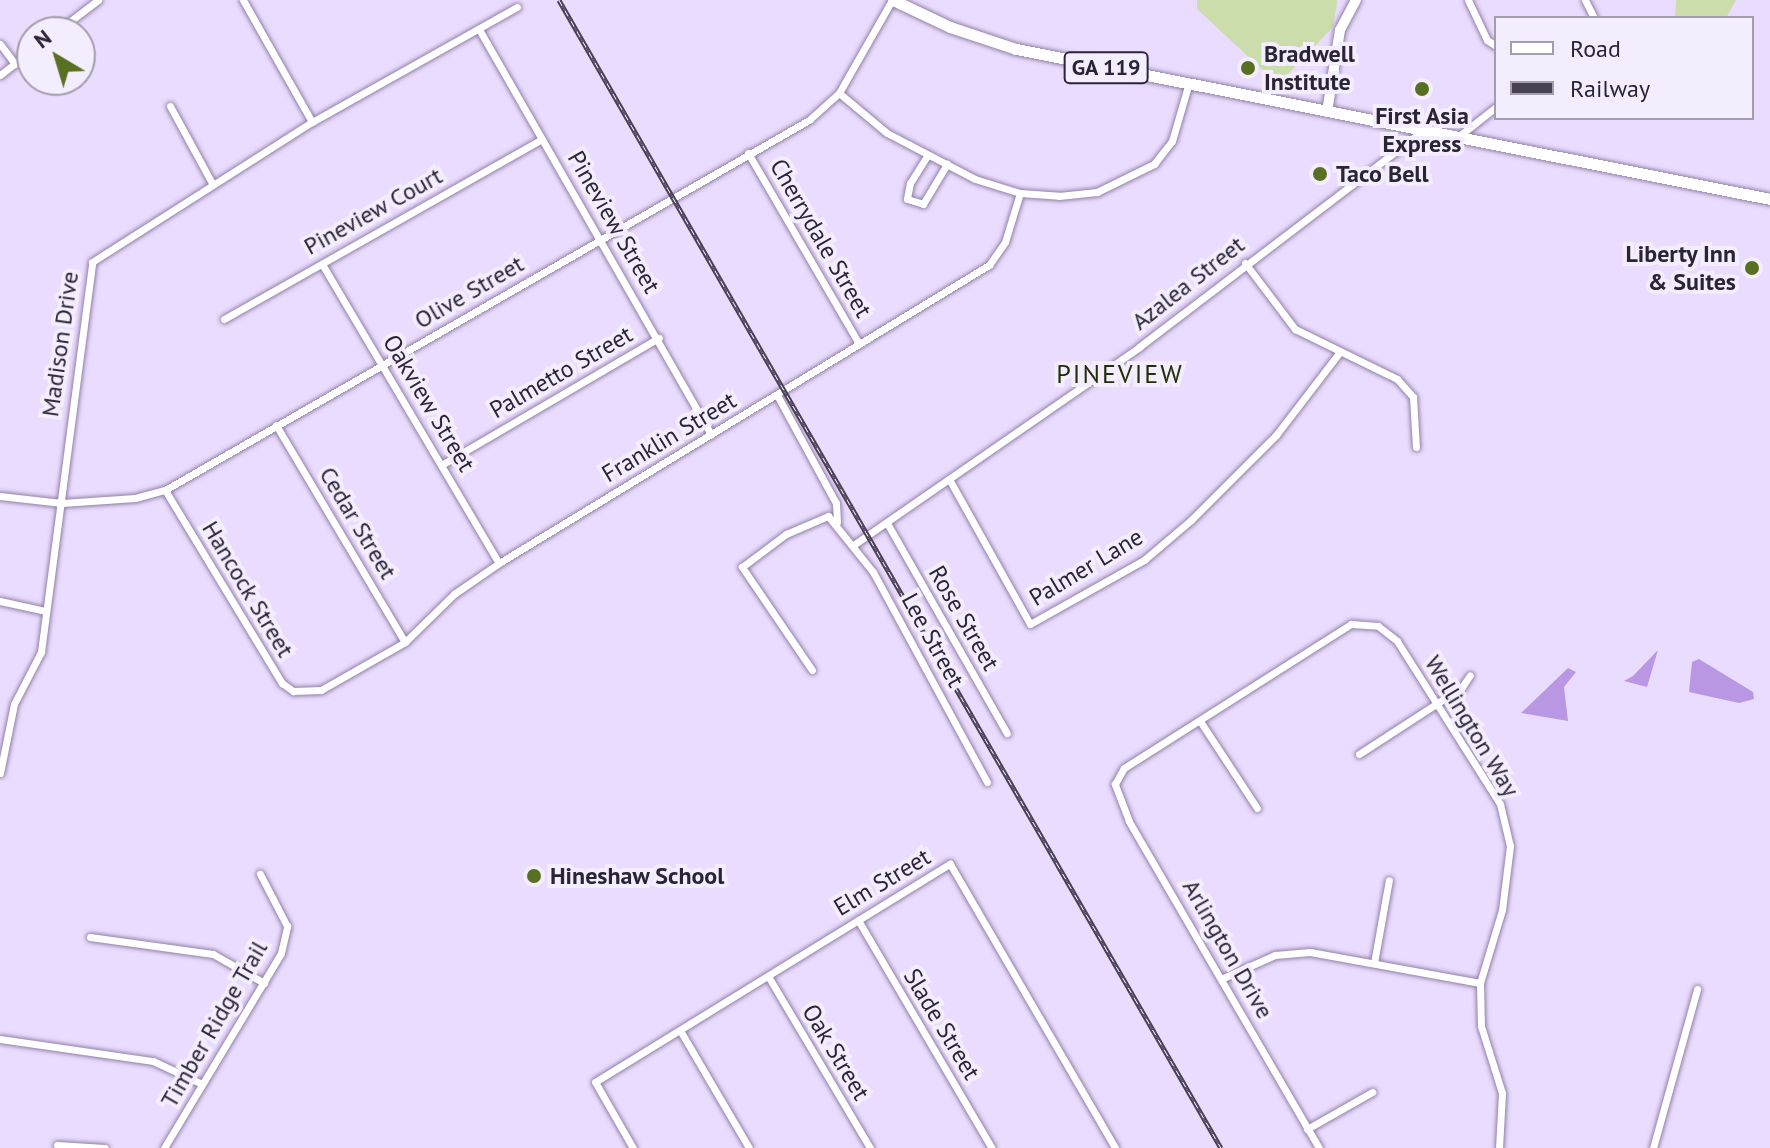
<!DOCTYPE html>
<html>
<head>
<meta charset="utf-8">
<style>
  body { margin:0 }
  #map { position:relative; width:1770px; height:1148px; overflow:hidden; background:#eadcfe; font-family:"PT Sans",sans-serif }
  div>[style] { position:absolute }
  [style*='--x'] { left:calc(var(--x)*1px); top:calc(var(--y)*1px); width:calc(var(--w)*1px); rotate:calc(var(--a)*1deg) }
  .green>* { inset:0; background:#caddab }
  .water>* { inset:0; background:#ba97e3 }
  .roads { filter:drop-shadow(0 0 2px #9281a8) drop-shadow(0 0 2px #9281a8) }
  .street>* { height:7px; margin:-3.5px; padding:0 3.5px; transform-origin:3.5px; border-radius:3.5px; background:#fff }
  .secondary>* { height:10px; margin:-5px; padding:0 5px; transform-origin:5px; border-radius:5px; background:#fff }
  .primary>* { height:11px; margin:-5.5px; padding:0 5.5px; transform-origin:5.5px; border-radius:5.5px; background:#fff }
  .rail>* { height:5px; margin-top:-2.5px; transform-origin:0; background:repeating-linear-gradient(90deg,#f4edfe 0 6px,#484053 0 12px); box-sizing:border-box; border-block:2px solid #484053 }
  .dots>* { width:22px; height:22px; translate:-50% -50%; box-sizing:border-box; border:4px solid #f4edfe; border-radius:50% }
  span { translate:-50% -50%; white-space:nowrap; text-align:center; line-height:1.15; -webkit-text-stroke:8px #f4edfe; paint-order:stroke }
  .shield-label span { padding:2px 6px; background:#f4edfe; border:2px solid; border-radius:6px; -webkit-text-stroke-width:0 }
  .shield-label { font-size:22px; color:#2b2434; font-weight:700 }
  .poi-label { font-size:24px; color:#2b2434; font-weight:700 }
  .left { translate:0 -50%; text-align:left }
  .right { translate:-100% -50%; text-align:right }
  .street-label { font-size:24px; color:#2b2434 }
  .neighbourhood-label { font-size:26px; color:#232e08; letter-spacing:2px }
  .legend { position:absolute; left:1494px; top:16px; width:260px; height:104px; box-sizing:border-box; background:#f4edfe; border:2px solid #a49dad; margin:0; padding:10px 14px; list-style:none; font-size:24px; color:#2b2434 }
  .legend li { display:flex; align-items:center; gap:16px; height:40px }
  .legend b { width:40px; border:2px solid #a49dad }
  .north { position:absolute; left:16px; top:16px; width:80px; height:80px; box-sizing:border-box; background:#f4edfe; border:2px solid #a49dad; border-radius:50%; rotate:322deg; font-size:22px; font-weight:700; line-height:32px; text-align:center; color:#2b2434 }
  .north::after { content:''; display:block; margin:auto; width:28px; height:36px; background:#587021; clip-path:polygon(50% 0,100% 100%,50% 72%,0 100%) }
</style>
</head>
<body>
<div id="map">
  <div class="green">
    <i style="clip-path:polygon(1197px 0,1337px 0,1337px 3px,1333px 27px,1285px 77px,1267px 74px,1197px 9px)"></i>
    <i style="clip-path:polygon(1676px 0,1736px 0,1726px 18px,1675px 18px)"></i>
  </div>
  <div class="water">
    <i style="clip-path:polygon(1658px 650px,1647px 687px,1624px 681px,1633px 676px)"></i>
    <i style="clip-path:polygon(1699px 659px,1753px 692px,1754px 699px,1739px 703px,1689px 692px,1692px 662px)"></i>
    <i style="clip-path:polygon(1568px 668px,1576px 672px,1564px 687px,1568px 721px,1521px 713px)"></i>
  </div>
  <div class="roads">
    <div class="street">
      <i style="--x:243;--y:0;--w:140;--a:60.5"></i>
      <i style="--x:1468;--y:0;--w:44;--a:64.6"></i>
      <i style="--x:1487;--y:40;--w:11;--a:34"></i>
      <i style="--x:1585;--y:0;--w:20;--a:63"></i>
      <i style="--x:480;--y:31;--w:465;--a:60.2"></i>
      <i style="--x:56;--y:32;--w:53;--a:-37.3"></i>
      <i style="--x:0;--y:44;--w:25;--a:53"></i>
      <i style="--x:0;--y:75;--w:41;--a:-38"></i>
      <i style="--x:839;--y:93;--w:62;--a:39.8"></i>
      <i style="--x:887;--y:133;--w:99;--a:27.6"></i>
      <i style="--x:975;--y:179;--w:47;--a:17.3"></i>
      <i style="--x:1020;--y:193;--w:39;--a:4"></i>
      <i style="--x:1059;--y:196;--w:38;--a:-6"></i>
      <i style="--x:1097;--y:192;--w:64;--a:-26.2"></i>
      <i style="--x:1154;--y:164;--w:29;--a:-52"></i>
      <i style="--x:1172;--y:141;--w:57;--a:-73.8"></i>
      <i style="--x:170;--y:106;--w:88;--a:61.4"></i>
      <i style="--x:1459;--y:136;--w:47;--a:-38.1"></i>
      <i style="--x:748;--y:153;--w:221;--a:59.8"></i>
      <i style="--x:927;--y:156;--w:32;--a:122"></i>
      <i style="--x:910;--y:183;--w:16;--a:101"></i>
      <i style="--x:907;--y:199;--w:17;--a:17"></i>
      <i style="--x:923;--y:204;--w:47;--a:-59"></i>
      <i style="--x:1245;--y:263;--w:83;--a:52.9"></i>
      <i style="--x:1295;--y:329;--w:114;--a:26.1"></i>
      <i style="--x:1397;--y:379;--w:24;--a:48"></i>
      <i style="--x:1413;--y:397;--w:50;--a:86.6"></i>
      <i style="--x:322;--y:264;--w:347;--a:59.4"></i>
      <i style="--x:224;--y:319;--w:365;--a:-29.5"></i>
      <i style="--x:777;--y:395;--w:123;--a:61.4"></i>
      <i style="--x:836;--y:503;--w:19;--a:87"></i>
      <i style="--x:276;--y:425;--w:252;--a:59.3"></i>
      <i style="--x:443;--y:464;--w:250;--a:-30.3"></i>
      <i style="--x:949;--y:479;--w:166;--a:60.8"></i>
      <i style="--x:1030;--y:624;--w:131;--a:-29.3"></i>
      <i style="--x:1144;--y:560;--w:62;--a:-40.4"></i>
      <i style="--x:1191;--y:520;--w:120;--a:-45"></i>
      <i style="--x:1276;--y:435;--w:103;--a:-52.5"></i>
      <i style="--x:165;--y:490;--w:226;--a:58.8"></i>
      <i style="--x:282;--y:683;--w:14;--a:36"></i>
      <i style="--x:293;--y:691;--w:28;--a:-2"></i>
      <i style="--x:321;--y:690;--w:97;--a:-29.7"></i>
      <i style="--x:405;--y:642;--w:69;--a:-44.4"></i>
      <i style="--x:454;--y:594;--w:55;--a:-34.6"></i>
      <i style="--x:499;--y:563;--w:574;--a:-31.31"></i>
      <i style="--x:989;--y:265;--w:28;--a:-55"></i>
      <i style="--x:1005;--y:242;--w:51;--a:-73"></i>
      <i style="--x:0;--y:496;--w:62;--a:6.4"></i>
      <i style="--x:62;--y:503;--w:73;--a:-3.9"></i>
      <i style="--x:135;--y:498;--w:31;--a:-15"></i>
      <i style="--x:165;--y:490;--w:743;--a:-29.88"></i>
      <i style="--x:809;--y:120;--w:40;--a:-42"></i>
      <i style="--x:839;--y:93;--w:107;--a:-60.3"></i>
      <i style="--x:887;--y:523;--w:242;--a:60.3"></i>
      <i style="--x:855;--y:544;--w:346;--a:-34.7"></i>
      <i style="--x:1139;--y:347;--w:357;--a:-37.3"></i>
      <i style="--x:0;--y:601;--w:46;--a:12.5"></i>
      <i style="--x:812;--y:670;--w:125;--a:-124.2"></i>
      <i style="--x:742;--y:567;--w:55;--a:-36.9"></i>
      <i style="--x:786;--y:534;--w:46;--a:-23.2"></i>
      <i style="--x:828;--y:516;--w:72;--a:51.2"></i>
      <i style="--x:873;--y:572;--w:239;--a:61.5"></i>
      <i style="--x:1200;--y:721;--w:104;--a:56.8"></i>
      <i style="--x:1359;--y:754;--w:123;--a:-33"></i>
      <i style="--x:1462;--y:687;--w:14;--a:-56"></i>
      <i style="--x:0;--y:773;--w:70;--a:-78.5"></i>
      <i style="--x:14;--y:704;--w:59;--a:-62.6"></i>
      <i style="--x:41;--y:652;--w:393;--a:-82.5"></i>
      <i style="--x:92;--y:262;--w:261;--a:-32.5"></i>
      <i style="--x:312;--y:122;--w:235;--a:-29.3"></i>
      <i style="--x:858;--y:920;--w:264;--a:59.6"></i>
      <i style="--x:90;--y:937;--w:124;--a:7.9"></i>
      <i style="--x:213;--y:954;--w:59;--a:29.6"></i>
      <i style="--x:1374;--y:963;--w:84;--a:-79.8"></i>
      <i style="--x:768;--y:976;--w:200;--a:59.3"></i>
      <i style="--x:1221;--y:979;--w:59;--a:-24"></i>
      <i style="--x:1275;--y:955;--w:35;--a:-5"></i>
      <i style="--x:1310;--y:952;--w:173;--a:10.3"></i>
      <i style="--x:681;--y:1032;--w:134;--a:59.6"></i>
      <i style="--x:0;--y:1039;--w:155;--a:8.2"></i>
      <i style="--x:153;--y:1061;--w:54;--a:25.1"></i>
      <i style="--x:1307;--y:1129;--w:75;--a:-29.6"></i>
      <i style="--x:57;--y:1145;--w:48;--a:3.6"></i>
      <i style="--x:164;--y:1148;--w:227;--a:-59"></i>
      <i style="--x:281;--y:953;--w:28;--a:-77"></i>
      <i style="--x:287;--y:926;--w:59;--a:-117.4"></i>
      <i style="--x:633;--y:1148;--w:76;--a:-119.9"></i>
      <i style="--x:595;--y:1082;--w:417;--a:-31.6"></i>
      <i style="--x:950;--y:864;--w:328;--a:59.8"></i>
      <i style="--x:1319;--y:1148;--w:378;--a:-120.2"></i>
      <i style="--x:1129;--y:821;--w:40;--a:-111"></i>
      <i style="--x:1115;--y:784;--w:18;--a:-61"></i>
      <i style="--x:1124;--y:768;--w:269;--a:-32.4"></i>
      <i style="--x:1351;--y:624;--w:27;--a:4"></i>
      <i style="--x:1378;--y:626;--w:24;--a:38"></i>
      <i style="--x:1397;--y:641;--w:193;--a:57.7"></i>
      <i style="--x:1500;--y:804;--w:43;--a:76.6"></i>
      <i style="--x:1510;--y:846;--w:64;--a:97.1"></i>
      <i style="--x:1502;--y:910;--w:76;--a:106.8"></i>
      <i style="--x:1480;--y:983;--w:43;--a:88.7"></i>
      <i style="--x:1481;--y:1026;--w:70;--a:72.6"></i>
      <i style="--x:1502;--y:1093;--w:55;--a:93.1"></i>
      <i style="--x:1653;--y:1148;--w:165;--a:-74.5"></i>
    </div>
    <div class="secondary">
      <i style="--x:1327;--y:112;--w:83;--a:-81"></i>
      <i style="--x:1340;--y:30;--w:34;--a:-62"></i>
    </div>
    <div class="primary">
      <i style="--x:893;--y:0;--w:63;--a:25.3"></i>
      <i style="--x:950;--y:27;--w:70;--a:18.4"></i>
      <i style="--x:1016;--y:49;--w:769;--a:11.25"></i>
    </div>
  </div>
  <div class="rail">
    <i style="--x:559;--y:0;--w:1325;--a:60.03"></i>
  </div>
  <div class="dots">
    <i style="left:1248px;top:68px;background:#587021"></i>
    <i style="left:1422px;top:89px;background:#587021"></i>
    <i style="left:1320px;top:174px;background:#587021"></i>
    <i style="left:1752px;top:268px;background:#587021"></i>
    <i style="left:534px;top:876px;background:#587021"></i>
  </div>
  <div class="shield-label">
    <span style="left:1106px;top:68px">GA 119</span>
  </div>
  <div class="poi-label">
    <span class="left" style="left:1264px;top:68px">Bradwell<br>Institute</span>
    <span style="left:1422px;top:130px">First Asia<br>Express</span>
    <span class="left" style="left:1336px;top:174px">Taco Bell</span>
    <span class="right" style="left:1736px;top:268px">Liberty Inn<br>&amp; Suites</span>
    <span class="left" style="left:550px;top:876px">Hineshaw School</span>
  </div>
  <div class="street-label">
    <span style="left:373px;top:211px;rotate:-29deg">Pineview Court</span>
    <span style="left:614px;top:222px;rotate:60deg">Pineview Street</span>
    <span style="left:821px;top:238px;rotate:60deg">Cherrydale Street</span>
    <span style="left:1188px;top:283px;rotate:-38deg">Azalea Street</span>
    <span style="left:469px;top:292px;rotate:-30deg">Olive Street</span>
    <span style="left:60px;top:344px;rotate:-82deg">Madison Drive</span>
    <span style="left:561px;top:372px;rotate:-30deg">Palmetto Street</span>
    <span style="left:429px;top:403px;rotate:59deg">Oakview Street</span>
    <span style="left:669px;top:437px;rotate:-31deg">Franklin Street</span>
    <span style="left:358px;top:523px;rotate:59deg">Cedar Street</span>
    <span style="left:1086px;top:567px;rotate:-31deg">Palmer Lane</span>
    <span style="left:248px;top:589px;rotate:59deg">Hancock Street</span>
    <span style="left:964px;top:618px;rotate:60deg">Rose Street</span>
    <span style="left:933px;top:640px;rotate:61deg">Lee Street</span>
    <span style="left:1472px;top:726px;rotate:59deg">Wellington Way</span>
    <span style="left:882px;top:882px;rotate:-31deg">Elm Street</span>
    <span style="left:1228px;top:949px;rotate:60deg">Arlington Drive</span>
    <span style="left:214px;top:1024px;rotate:-60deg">Timber Ridge Trail</span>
    <span style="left:942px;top:1024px;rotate:59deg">Slade Street</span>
    <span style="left:836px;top:1052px;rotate:59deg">Oak Street</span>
  </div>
  <div class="neighbourhood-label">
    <span style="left:1120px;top:374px">PINEVIEW</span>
  </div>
  <ul class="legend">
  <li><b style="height:10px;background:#fff"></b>Road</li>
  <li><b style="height:10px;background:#484053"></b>Railway</li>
  </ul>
  <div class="north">N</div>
</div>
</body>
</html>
